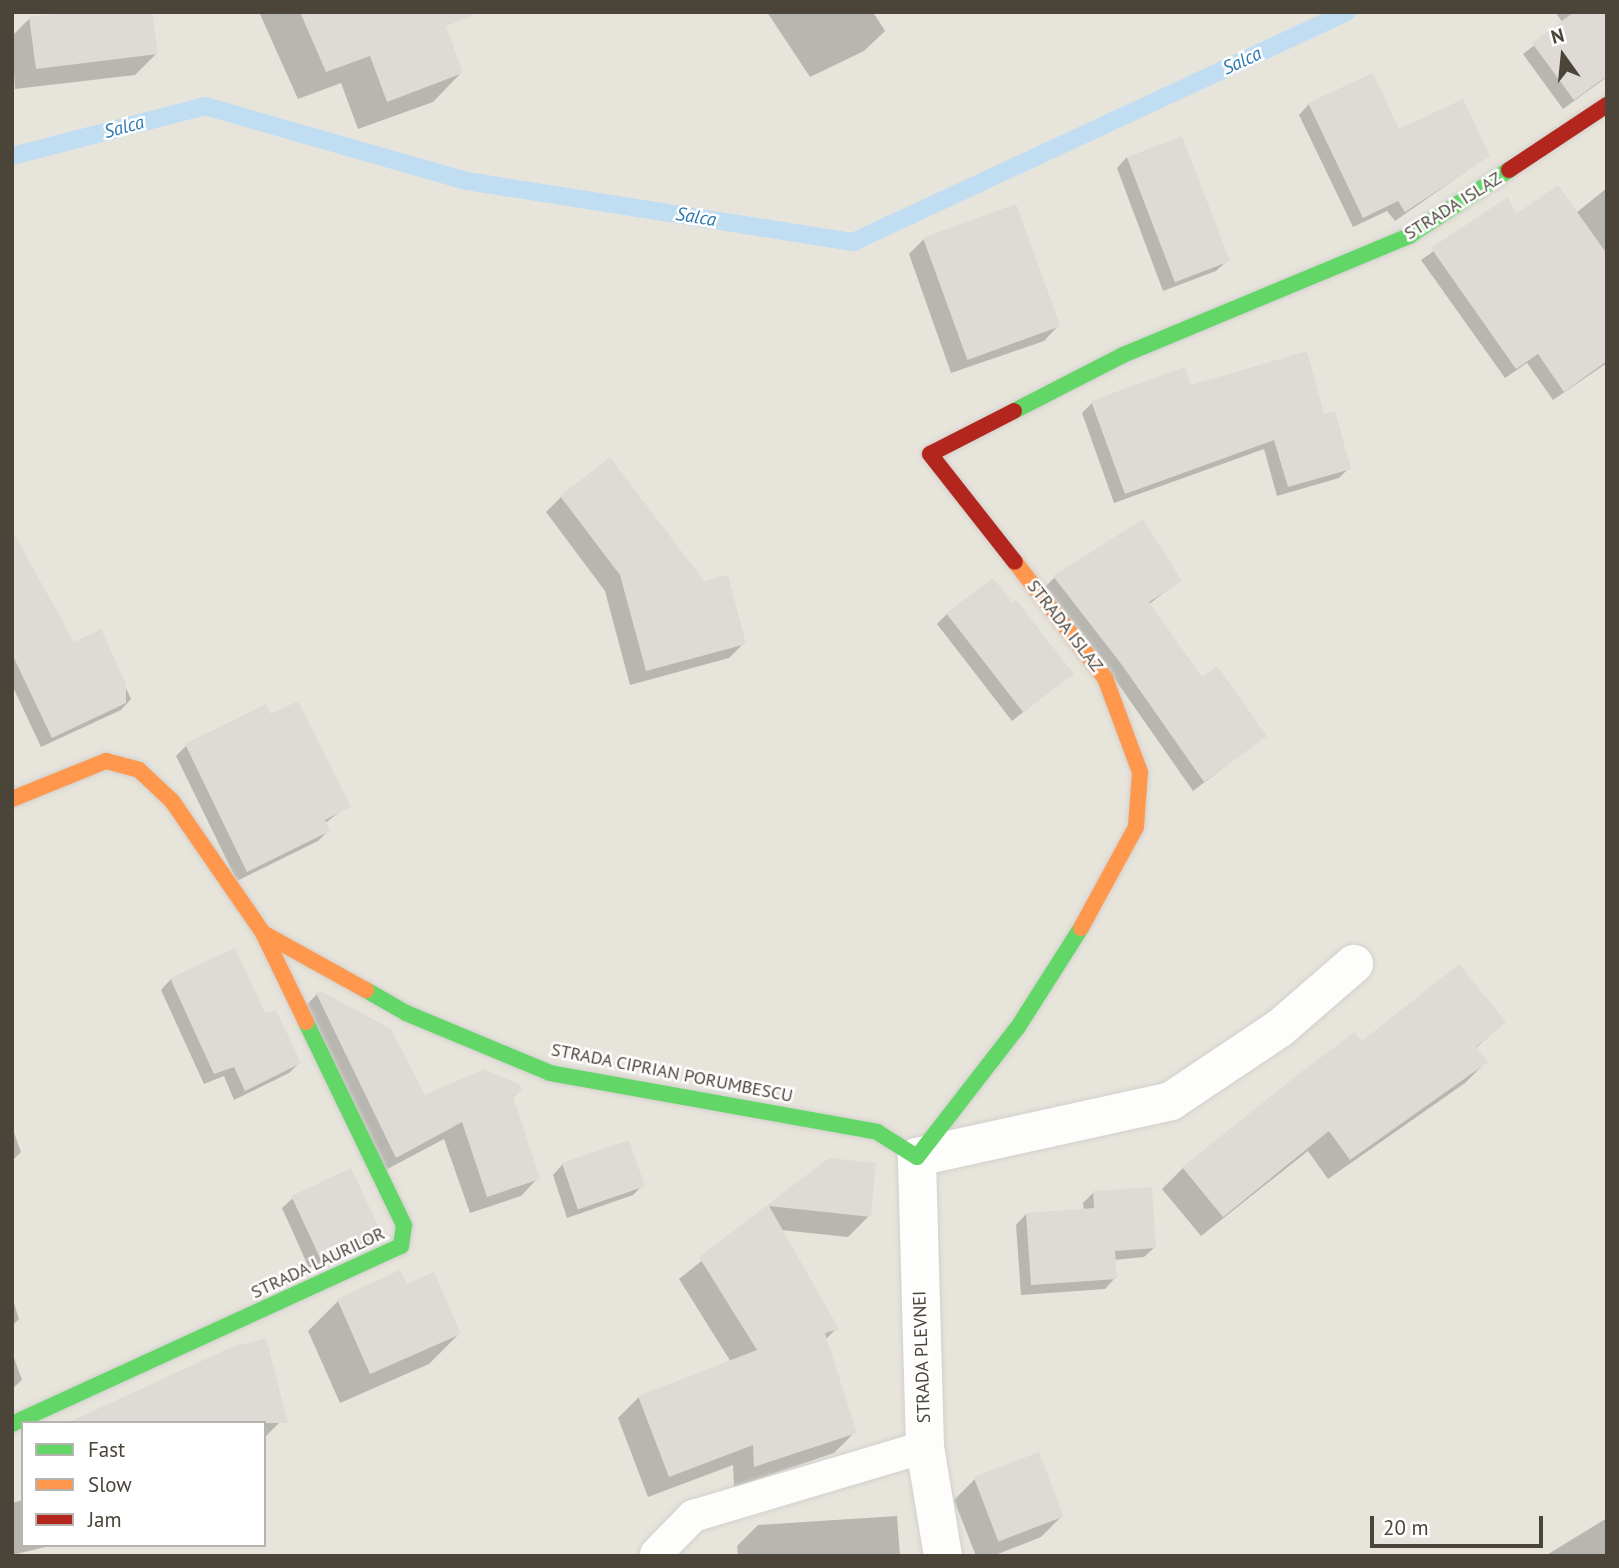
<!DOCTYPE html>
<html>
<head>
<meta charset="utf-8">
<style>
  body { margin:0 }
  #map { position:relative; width:1619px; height:1568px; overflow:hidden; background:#f4f2ee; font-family:"PT Sans",sans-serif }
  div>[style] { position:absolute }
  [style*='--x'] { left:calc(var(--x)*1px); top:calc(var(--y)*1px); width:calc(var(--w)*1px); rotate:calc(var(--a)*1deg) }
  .residential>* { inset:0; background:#e7e4dc }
  .shadow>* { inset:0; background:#0003 }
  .stream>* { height:18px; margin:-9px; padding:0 9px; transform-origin:9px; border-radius:9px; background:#c0ddf1 }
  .building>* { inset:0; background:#dedbd6; transform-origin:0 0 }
  .roads { filter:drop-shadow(0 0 2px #d2d0cb) drop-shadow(0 0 2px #d2d0cb) }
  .lane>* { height:32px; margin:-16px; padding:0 16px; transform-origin:16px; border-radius:16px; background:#fdfdfc }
  .street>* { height:38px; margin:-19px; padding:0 19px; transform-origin:19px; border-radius:19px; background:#fdfdfc }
  .fast>* { height:16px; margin:-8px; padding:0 8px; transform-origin:8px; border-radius:8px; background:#63d668 }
  .slow>* { height:16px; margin:-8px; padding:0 8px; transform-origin:8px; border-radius:8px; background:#ff974d }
  .jam>* { height:16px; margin:-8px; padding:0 8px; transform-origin:8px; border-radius:8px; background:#b3261e }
  span { translate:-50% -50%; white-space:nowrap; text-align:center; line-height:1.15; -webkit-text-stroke:5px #fff; paint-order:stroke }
  .street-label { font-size:18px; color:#4b4439 }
  .water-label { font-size:19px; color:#2e7ab2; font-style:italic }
  .frame { position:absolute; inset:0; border:14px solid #4b4439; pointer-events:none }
  .legend { position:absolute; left:21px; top:1421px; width:245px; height:126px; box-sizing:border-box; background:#fff; border:2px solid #b7b4b0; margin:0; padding:9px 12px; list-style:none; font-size:21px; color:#4b4439 }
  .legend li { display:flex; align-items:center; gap:14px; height:35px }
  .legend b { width:35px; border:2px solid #b7b4b0 }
  .north { position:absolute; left:1528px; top:21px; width:70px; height:70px; -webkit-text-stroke:5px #fff; paint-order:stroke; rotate:345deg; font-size:19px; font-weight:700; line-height:28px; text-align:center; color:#4b4439 }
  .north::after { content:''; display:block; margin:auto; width:24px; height:32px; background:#4b4439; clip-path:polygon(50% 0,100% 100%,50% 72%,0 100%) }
  .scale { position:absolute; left:1370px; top:1516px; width:173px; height:32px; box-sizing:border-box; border:4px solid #4b4439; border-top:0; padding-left:9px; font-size:21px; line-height:24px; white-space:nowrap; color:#4b4439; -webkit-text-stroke:5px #fff; paint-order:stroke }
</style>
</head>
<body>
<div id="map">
  <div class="residential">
    <i style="clip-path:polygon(evenodd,12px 12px,1607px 12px,1607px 1556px,12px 1556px,12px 12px,23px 1423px,264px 1423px,264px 1545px,23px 1545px,23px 1423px)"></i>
  </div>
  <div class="shadow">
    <i style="clip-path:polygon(259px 12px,438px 12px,461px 73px,433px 102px,358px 129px,341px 83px,298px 99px)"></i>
    <i style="clip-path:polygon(767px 12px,873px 12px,885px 31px,864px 51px,810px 77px)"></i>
    <i style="clip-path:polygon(1555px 12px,1607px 12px,1607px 77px,1563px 109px,1523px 54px,1563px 23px)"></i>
    <i style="clip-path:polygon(30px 18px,156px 54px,135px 75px,15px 89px,12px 36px)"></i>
    <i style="clip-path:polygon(1309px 104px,1398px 131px,1488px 156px,1395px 221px,1387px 211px,1353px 227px,1299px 115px)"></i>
    <i style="clip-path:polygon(1127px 157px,1227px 261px,1216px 271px,1163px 291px,1117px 168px)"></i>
    <i style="clip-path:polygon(1607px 188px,1607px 363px,1553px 400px,1527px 363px,1505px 378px,1421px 260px,1508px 199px,1516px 217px,1576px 213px)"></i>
    <i style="clip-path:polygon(924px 239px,1058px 326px,1044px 341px,951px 373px,909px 254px)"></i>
    <i style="clip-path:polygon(1190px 387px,1349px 468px,1339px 478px,1277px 496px,1264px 449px,1114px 503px,1082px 413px,1092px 403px)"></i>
    <i style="clip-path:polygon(561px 497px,744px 643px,729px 658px,630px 685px,605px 591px,546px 512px)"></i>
    <i style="clip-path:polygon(12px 564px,74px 644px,100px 632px,131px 699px,121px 710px,41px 747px,12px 685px)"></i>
    <i style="clip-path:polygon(1054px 578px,1180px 580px,1148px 605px,1202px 680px,1265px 736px,1193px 791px,1112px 675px,1044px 588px)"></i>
    <i style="clip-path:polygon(947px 614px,1072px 674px,1012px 721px,937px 624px)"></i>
    <i style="clip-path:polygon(270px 716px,348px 806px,325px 823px,328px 831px,318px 841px,237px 881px,176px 756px,186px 746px)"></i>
    <i style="clip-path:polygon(171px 979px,299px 1063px,289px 1073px,234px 1100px,224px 1076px,204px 1084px,161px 990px)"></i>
    <i style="clip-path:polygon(317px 994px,424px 1097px,520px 1090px,512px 1098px,538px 1178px,521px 1196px,470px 1213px,444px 1139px,378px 1174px,300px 1012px)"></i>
    <i style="clip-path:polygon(1504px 1022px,1475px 1049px,1486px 1062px,1465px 1083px,1328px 1179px,1308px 1151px,1201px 1236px,1162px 1189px,1183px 1168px,1361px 1044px)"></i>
    <i style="clip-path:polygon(12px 1127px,21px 1152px,12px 1161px)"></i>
    <i style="clip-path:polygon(829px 1159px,869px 1216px,848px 1237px,781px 1230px,837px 1328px,825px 1340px,855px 1432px,834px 1453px,734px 1487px,733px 1465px,648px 1497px,618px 1418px,639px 1397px,731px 1362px,679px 1279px)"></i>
    <i style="clip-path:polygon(563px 1164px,643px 1185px,633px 1195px,567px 1218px,553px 1175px)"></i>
    <i style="clip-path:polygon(1094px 1192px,1155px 1247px,1144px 1257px,1114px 1260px,1115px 1278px,1105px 1289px,1021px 1295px,1016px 1225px,1026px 1214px,1084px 1211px,1083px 1203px)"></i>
    <i style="clip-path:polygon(293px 1198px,379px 1231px,369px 1241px,309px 1268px,282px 1208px)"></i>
    <i style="clip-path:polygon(406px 1286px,459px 1334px,429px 1364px,340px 1403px,308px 1331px,338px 1301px)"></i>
    <i style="clip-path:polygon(12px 1297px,19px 1319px,12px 1326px)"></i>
    <i style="clip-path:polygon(12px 1352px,22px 1380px,12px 1389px)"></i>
    <i style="clip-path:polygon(285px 1417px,264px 1438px,264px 1423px)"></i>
    <i style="clip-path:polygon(975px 1479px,1062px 1516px,1041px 1537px,993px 1556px,976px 1556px,954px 1500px)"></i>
    <i style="clip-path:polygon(23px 1500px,23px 1545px,54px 1545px,12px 1555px,12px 1503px)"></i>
    <i style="clip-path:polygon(897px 1516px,900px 1556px,738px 1556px,737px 1546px,758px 1525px)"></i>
    <i style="clip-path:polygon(1607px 1518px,1607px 1556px,1545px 1556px)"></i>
  </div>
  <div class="stream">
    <i style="--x:12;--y:156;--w:199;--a:-14.5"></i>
    <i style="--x:205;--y:106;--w:273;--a:16"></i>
    <i style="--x:467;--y:181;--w:391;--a:9"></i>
    <i style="--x:853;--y:242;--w:545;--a:-24.97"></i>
  </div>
  <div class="building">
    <i style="clip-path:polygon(67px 12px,152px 12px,158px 54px,36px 69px,29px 17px)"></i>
    <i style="clip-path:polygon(300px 12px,472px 12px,472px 16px,446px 26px,463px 73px,387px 102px,370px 56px,326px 72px)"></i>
    <i style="clip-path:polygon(1574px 12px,1607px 12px,1607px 76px,1574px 100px,1532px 43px)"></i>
    <i style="clip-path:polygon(1373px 73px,1399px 129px,1463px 99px,1490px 156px,1405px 212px,1398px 201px,1363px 218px,1308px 103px)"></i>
    <i style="left:1182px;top:136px;width:134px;height:59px;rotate:69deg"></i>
    <i style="clip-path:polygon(1558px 185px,1607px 254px,1607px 361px,1564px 392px,1538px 354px,1516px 369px,1431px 248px,1508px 197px,1516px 214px)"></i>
    <i style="left:1016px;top:204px;width:130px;height:99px;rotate:70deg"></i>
    <i style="clip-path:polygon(1307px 351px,1324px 414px,1335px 411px,1351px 469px,1288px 487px,1274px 440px,1125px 494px,1091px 401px,1185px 367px,1191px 385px)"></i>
    <i style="clip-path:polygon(610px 457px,704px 581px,728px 575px,746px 644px,646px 671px,620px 575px,560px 496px)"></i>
    <i style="clip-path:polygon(1143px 519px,1182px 581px,1149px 602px,1202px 677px,1217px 666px,1267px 736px,1204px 782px,1122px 665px,1053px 576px)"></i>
    <i style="clip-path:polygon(12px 530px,74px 642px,101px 629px,126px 684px,126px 703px,52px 738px,12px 654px)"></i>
    <i style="clip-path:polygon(993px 578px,1012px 602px,1016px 600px,1074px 674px,1023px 712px,946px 613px)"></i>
    <i style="clip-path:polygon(298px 701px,351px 807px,325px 820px,330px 831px,247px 872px,185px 744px,266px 704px,271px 714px)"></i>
    <i style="clip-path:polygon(235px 948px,265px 1013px,276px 1010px,301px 1063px,245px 1091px,234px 1067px,214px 1074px,170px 978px)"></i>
    <i style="clip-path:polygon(1459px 964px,1506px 1022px,1476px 1047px,1488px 1062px,1350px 1160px,1329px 1131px,1223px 1217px,1182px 1167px,1301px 1072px,1355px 1032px,1362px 1041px)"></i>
    <i style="clip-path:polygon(321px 991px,391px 1029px,425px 1095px,484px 1069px,519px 1084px,522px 1090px,513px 1096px,540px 1179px,487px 1197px,462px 1122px,396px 1158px,316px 993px)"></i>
    <i style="left:629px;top:1140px;width:49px;height:71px;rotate:71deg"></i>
    <i style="clip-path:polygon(829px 1158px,876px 1163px,871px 1217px,769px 1206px,839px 1329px,825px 1333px,857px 1433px,754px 1467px,753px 1445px,669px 1477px,638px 1396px,757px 1350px,699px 1257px)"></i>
    <i style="left:351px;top:1168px;width:70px;height:66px;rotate:65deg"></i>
    <i style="clip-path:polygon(1152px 1187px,1156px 1248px,1115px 1251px,1117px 1279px,1031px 1285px,1026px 1213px,1094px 1208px,1093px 1191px)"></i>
    <i style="clip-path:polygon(400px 1270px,407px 1284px,434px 1272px,461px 1334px,370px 1374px,337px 1299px)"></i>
    <i style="clip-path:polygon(266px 1338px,288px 1423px,67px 1423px,232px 1347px)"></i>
    <i style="left:1039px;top:1452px;width:69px;height:70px;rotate:69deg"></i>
  </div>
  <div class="roads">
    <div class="lane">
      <i style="--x:656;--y:1554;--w:53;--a:-45.8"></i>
      <i style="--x:693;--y:1516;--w:242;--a:-16.6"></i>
    </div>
    <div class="street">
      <i style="--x:943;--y:1556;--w:110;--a:-99.4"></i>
      <i style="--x:925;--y:1447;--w:290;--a:-91.6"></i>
      <i style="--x:917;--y:1157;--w:260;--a:-12.4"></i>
      <i style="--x:1171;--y:1101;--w:131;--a:-33.8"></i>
      <i style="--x:1280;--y:1028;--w:98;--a:-40.9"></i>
    </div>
    <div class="fast">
      <i style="--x:1014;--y:411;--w:123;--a:-27.2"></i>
      <i style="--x:1123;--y:355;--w:310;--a:-22.6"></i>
      <i style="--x:1409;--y:236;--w:120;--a:-33.4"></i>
      <i style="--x:366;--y:990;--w:46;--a:29.9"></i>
      <i style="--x:406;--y:1013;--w:156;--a:22.6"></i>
      <i style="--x:550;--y:1073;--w:332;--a:10.2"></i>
      <i style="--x:877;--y:1132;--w:47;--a:32"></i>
      <i style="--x:917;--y:1157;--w:165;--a:-52.2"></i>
      <i style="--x:1018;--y:1027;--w:117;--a:-57.5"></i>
      <i style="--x:12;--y:1424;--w:428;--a:-24.6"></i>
      <i style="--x:401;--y:1246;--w:21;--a:-82"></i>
      <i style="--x:404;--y:1225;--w:225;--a:-115.8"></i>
    </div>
    <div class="slow">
      <i style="--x:1015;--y:562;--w:147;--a:52.2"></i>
      <i style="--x:1105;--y:678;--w:100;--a:69.6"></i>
      <i style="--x:1140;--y:772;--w:55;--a:94.2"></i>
      <i style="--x:1136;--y:827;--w:115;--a:118.6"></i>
      <i style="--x:12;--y:799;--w:101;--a:-22"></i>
      <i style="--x:106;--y:761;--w:34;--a:15"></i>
      <i style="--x:139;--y:770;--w:45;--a:43.2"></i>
      <i style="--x:172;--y:801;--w:160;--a:55.4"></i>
      <i style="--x:263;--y:933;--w:118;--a:29"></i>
      <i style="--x:263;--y:933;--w:99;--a:64.2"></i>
    </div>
    <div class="jam">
      <i style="--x:1509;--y:170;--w:118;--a:-33.6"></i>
      <i style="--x:1014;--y:411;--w:94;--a:152.9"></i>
      <i style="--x:930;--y:454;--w:137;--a:51.8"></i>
    </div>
  </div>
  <div class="street-label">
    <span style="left:1453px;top:206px;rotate:-32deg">STRADA ISLAZ</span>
    <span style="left:1065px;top:626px;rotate:52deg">STRADA ISLAZ</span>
    <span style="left:672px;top:1073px;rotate:11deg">STRADA CIPRIAN PORUMBESCU</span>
    <span style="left:318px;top:1263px;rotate:-25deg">STRADA LAURILOR</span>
    <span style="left:922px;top:1357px;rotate:-92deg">STRADA PLEVNEI</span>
  </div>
  <div class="water-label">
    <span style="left:1242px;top:61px;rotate:-25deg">Salca</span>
    <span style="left:124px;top:127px;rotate:-15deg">Salca</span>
    <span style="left:696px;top:217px;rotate:9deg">Salca</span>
  </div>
  <div class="frame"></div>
  <ul class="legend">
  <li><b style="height:9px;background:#63d668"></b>Fast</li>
  <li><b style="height:9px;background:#ff974d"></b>Slow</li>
  <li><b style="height:9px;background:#b3261e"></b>Jam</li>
  </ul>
  <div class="north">N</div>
  <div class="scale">20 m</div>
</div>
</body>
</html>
